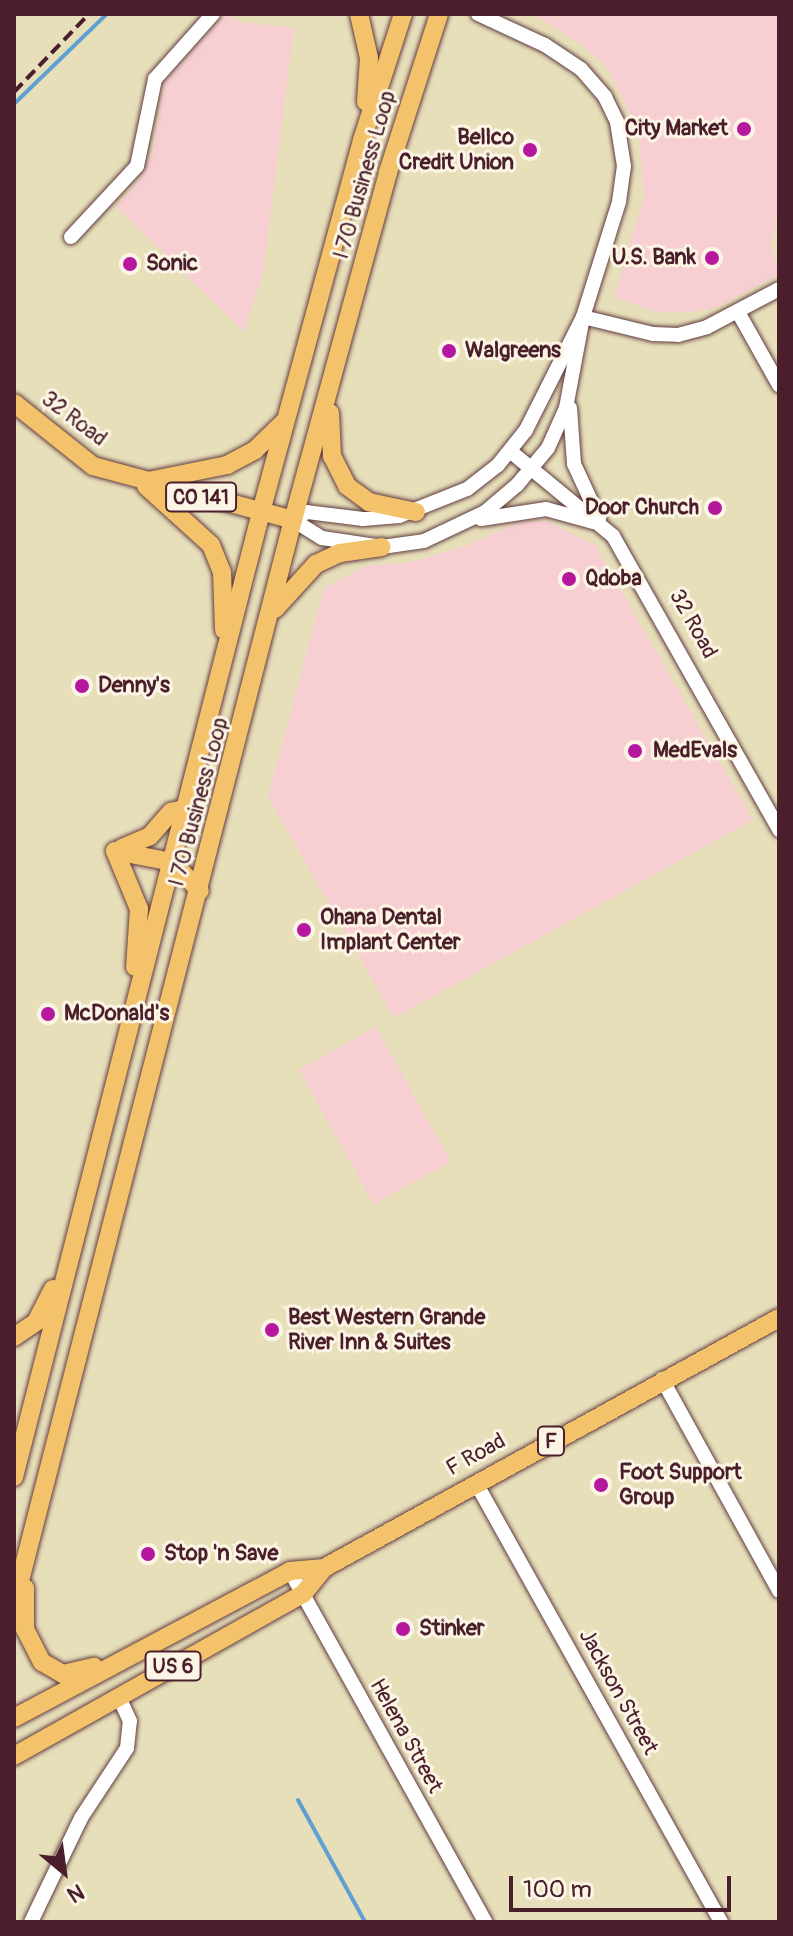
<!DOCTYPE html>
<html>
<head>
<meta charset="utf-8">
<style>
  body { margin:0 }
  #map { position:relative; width:793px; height:1936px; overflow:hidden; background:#e7dfba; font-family:Pangolin,sans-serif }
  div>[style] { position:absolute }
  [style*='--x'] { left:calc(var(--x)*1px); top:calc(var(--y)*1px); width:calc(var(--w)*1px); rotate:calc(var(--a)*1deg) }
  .built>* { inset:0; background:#f7cfd3; transform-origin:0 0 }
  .stream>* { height:4px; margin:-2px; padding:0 2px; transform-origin:2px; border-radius:2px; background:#5f9fd2 }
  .roads { filter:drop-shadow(0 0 2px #623c40) drop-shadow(0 0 2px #623c40) }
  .minor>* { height:14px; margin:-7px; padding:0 7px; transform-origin:7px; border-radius:7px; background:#fff }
  .major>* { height:18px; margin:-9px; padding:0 9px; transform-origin:9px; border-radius:9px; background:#f4c26a }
  .rail>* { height:4px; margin-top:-2px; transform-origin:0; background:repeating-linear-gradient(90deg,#4a1f2b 0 12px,transparent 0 18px) }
  .dots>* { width:22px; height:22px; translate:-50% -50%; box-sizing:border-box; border:4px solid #fcf5e5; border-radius:50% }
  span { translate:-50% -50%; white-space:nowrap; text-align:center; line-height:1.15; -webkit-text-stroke:6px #fcf5e5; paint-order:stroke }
  .shield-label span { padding:2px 6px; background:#fcf5e5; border:2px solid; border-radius:6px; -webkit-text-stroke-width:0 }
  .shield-label { font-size:20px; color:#4a1f2b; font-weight:700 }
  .poi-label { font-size:22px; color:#4a1f2b; font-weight:700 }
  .right { translate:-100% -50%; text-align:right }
  .left { translate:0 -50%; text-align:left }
  .street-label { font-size:22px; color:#4a1f2b }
  .frame { position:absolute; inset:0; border:16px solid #4a1f2b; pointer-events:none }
  .north { position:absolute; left:24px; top:1832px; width:80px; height:80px; -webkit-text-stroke:6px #fcf5e5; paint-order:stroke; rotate:151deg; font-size:22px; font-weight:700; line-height:32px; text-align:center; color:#4a1f2b }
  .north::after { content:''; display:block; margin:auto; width:28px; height:36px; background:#4a1f2b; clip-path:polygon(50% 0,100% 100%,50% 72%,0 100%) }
  .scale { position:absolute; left:509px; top:1876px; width:222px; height:36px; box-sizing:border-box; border:4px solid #4a1f2b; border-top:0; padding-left:10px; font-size:24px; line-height:28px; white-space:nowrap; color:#4a1f2b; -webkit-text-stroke:6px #fcf5e5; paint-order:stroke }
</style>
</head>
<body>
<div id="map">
  <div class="built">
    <i style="clip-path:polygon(226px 14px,240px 22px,294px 28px,263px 274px,244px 332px,116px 206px,140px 179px,153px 150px,164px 83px)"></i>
    <i style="clip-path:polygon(533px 14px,779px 14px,779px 202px,771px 247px,779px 274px,722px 305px,695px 312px,656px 312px,614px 297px,644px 198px,639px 132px,608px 69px,583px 45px)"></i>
    <i style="clip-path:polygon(522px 521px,549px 522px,595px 545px,753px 820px,394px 1018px,268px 797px,324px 588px,368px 565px,407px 563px,466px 546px)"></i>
    <i style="left:376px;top:1027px;width:154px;height:88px;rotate:61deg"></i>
  </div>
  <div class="stream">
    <i style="--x:15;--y:103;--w:128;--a:-44.1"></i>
    <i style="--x:298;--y:1800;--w:139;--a:61.2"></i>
  </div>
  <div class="roads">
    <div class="minor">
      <i style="--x:478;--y:14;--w:74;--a:24.8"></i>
      <i style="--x:545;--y:45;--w:43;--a:33.7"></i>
      <i style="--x:581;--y:69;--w:37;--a:49"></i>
      <i style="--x:605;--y:97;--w:28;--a:64"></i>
      <i style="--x:617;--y:122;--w:45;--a:81"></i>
      <i style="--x:624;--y:166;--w:36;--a:98"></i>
      <i style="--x:619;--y:202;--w:121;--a:107.4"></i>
      <i style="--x:583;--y:317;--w:127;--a:116.8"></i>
      <i style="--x:526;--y:430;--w:45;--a:128.7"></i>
      <i style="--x:498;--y:465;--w:39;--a:142"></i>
      <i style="--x:467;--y:489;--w:73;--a:158.3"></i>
      <i style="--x:399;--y:516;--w:36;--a:175"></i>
      <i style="--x:363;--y:519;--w:56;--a:-172.9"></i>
      <i style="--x:307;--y:512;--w:16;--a:150"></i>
      <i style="--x:293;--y:520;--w:34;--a:32"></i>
      <i style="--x:322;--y:538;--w:61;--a:8.5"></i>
      <i style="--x:382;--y:547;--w:42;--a:-8.1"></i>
      <i style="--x:424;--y:541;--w:68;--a:-25.4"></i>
      <i style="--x:485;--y:512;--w:42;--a:-40.2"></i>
      <i style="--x:517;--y:485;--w:48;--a:-50"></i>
      <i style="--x:548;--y:448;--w:44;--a:-65.8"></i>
      <i style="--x:566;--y:408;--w:93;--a:-79.4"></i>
      <i style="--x:71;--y:237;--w:97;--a:-47.1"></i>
      <i style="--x:137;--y:166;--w:89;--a:-78.3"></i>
      <i style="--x:155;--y:79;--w:87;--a:-48.3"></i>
      <i style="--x:738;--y:312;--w:84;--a:60.7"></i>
      <i style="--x:583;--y:317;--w:72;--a:13.7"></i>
      <i style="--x:653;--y:334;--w:25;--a:2"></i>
      <i style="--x:678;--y:335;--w:30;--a:-15"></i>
      <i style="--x:707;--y:327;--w:81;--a:-27.8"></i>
      <i style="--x:570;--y:408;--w:56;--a:85.9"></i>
      <i style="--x:574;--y:464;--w:60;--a:65.2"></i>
      <i style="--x:510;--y:451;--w:134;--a:39.5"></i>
      <i style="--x:613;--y:536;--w:338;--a:60.5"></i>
      <i style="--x:481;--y:519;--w:66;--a:-8.7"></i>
      <i style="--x:546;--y:509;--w:49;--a:15.5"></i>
      <i style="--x:662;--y:1379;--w:242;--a:61.1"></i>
      <i style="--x:476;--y:1483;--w:503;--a:60.83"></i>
      <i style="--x:290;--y:1571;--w:402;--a:60.9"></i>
      <i style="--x:31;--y:1922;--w:115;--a:-64.3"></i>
      <i style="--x:81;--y:1818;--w:84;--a:-56.7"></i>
      <i style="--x:127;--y:1748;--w:27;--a:-84"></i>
      <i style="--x:130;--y:1721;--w:26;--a:-115"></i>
    </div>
    <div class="major">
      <i style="--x:359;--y:14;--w:45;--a:77.2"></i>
      <i style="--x:369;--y:58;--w:44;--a:93.9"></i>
      <i style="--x:14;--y:403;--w:101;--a:38.6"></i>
      <i style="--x:93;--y:466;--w:207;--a:15.1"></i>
      <i style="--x:330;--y:413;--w:43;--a:87.3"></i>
      <i style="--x:332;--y:456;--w:34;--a:63"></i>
      <i style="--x:347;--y:486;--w:27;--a:36"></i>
      <i style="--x:369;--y:502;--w:48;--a:12"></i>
      <i style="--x:148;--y:481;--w:81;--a:-11.4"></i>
      <i style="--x:227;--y:465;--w:32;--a:-28"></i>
      <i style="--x:255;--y:450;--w:42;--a:-44"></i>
      <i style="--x:146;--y:486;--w:88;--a:42.2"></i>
      <i style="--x:211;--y:545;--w:29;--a:68"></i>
      <i style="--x:222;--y:572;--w:58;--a:88"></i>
      <i style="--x:275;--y:609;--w:61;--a:-47.7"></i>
      <i style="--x:316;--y:564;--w:26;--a:-25"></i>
      <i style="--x:340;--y:553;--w:42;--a:-8.1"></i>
      <i style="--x:122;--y:848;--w:30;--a:-23"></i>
      <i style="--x:150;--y:836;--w:32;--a:-49"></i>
      <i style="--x:171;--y:812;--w:13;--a:-13"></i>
      <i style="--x:115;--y:851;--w:63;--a:67.5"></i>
      <i style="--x:139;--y:909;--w:58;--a:93.9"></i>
      <i style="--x:115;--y:851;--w:58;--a:10.9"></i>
      <i style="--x:172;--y:862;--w:40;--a:46"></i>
      <i style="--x:14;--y:1337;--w:27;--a:-34"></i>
      <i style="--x:36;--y:1322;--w:37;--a:-63"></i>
      <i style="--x:14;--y:1477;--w:996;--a:-75.64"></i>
      <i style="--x:261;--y:512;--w:385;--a:-74.8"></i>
      <i style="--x:362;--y:140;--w:133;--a:-72"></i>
      <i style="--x:25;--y:1588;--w:41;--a:90"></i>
      <i style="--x:25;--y:1629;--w:37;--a:63"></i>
      <i style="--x:42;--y:1662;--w:24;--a:30"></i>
      <i style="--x:63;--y:1674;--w:32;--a:-13"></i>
      <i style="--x:14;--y:1604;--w:1119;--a:-75.57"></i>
      <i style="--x:293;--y:520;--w:361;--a:-74.7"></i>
      <i style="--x:388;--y:172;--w:166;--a:-72.1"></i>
      <i style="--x:14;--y:1718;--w:313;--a:-28"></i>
      <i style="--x:290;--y:1571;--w:34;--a:-5"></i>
      <i style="--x:14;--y:1756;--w:331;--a:-29.3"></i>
      <i style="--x:303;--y:1594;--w:33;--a:-51"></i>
      <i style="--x:324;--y:1568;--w:519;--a:-28.79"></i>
    </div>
  </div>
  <div class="rail">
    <i style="--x:14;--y:92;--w:108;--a:-46.1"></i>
  </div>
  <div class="dots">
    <i style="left:744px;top:129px;background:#b5179e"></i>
    <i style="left:530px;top:150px;background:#b5179e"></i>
    <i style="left:712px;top:258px;background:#b5179e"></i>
    <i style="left:130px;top:264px;background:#b5179e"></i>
    <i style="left:449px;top:351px;background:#b5179e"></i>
    <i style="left:715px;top:508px;background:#b5179e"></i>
    <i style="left:569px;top:579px;background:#b5179e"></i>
    <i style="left:82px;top:686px;background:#b5179e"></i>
    <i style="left:635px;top:751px;background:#b5179e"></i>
    <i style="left:304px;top:930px;background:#b5179e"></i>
    <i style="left:48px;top:1014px;background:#b5179e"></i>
    <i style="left:272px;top:1330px;background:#b5179e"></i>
    <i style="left:601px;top:1485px;background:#b5179e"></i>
    <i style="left:148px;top:1554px;background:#b5179e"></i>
    <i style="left:403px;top:1629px;background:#b5179e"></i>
  </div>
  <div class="shield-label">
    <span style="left:201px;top:497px">CO 141</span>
    <span style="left:551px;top:1441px">F</span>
    <span style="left:173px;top:1666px">US 6</span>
  </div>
  <div class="poi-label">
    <span class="right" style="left:728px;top:129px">City Market</span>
    <span class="right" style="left:514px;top:150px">Bellco<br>Credit Union</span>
    <span class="right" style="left:696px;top:258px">U.S. Bank</span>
    <span class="left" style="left:146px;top:264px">Sonic</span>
    <span class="left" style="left:465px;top:351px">Walgreens</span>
    <span class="right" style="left:699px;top:508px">Door Church</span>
    <span class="left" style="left:585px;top:579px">Qdoba</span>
    <span class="left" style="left:98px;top:686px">Denny's</span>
    <span class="left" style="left:653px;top:751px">MedEvals</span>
    <span class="left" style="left:320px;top:930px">Ohana Dental<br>Implant Center</span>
    <span class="left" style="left:64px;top:1014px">McDonald's</span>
    <span class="left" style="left:288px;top:1330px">Best Western Grande<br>River Inn &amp; Suites</span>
    <span class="left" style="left:619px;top:1485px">Foot Support<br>Group</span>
    <span class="left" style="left:164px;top:1554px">Stop 'n Save</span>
    <span class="left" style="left:419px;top:1629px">Stinker</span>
  </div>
  <div class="street-label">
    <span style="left:365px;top:175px;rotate:-74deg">I 70 Business Loop</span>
    <span style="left:74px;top:419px;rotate:37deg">32 Road</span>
    <span style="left:693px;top:624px;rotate:61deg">32 Road</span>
    <span style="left:199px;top:802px;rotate:-75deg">I 70 Business Loop</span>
    <span style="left:476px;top:1455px;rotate:-29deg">F Road</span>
    <span style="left:618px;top:1692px;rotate:61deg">Jackson Street</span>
    <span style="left:406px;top:1736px;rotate:61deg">Helena Street</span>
  </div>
  <div class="frame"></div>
  <div class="north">N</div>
  <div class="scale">100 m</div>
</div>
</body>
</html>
